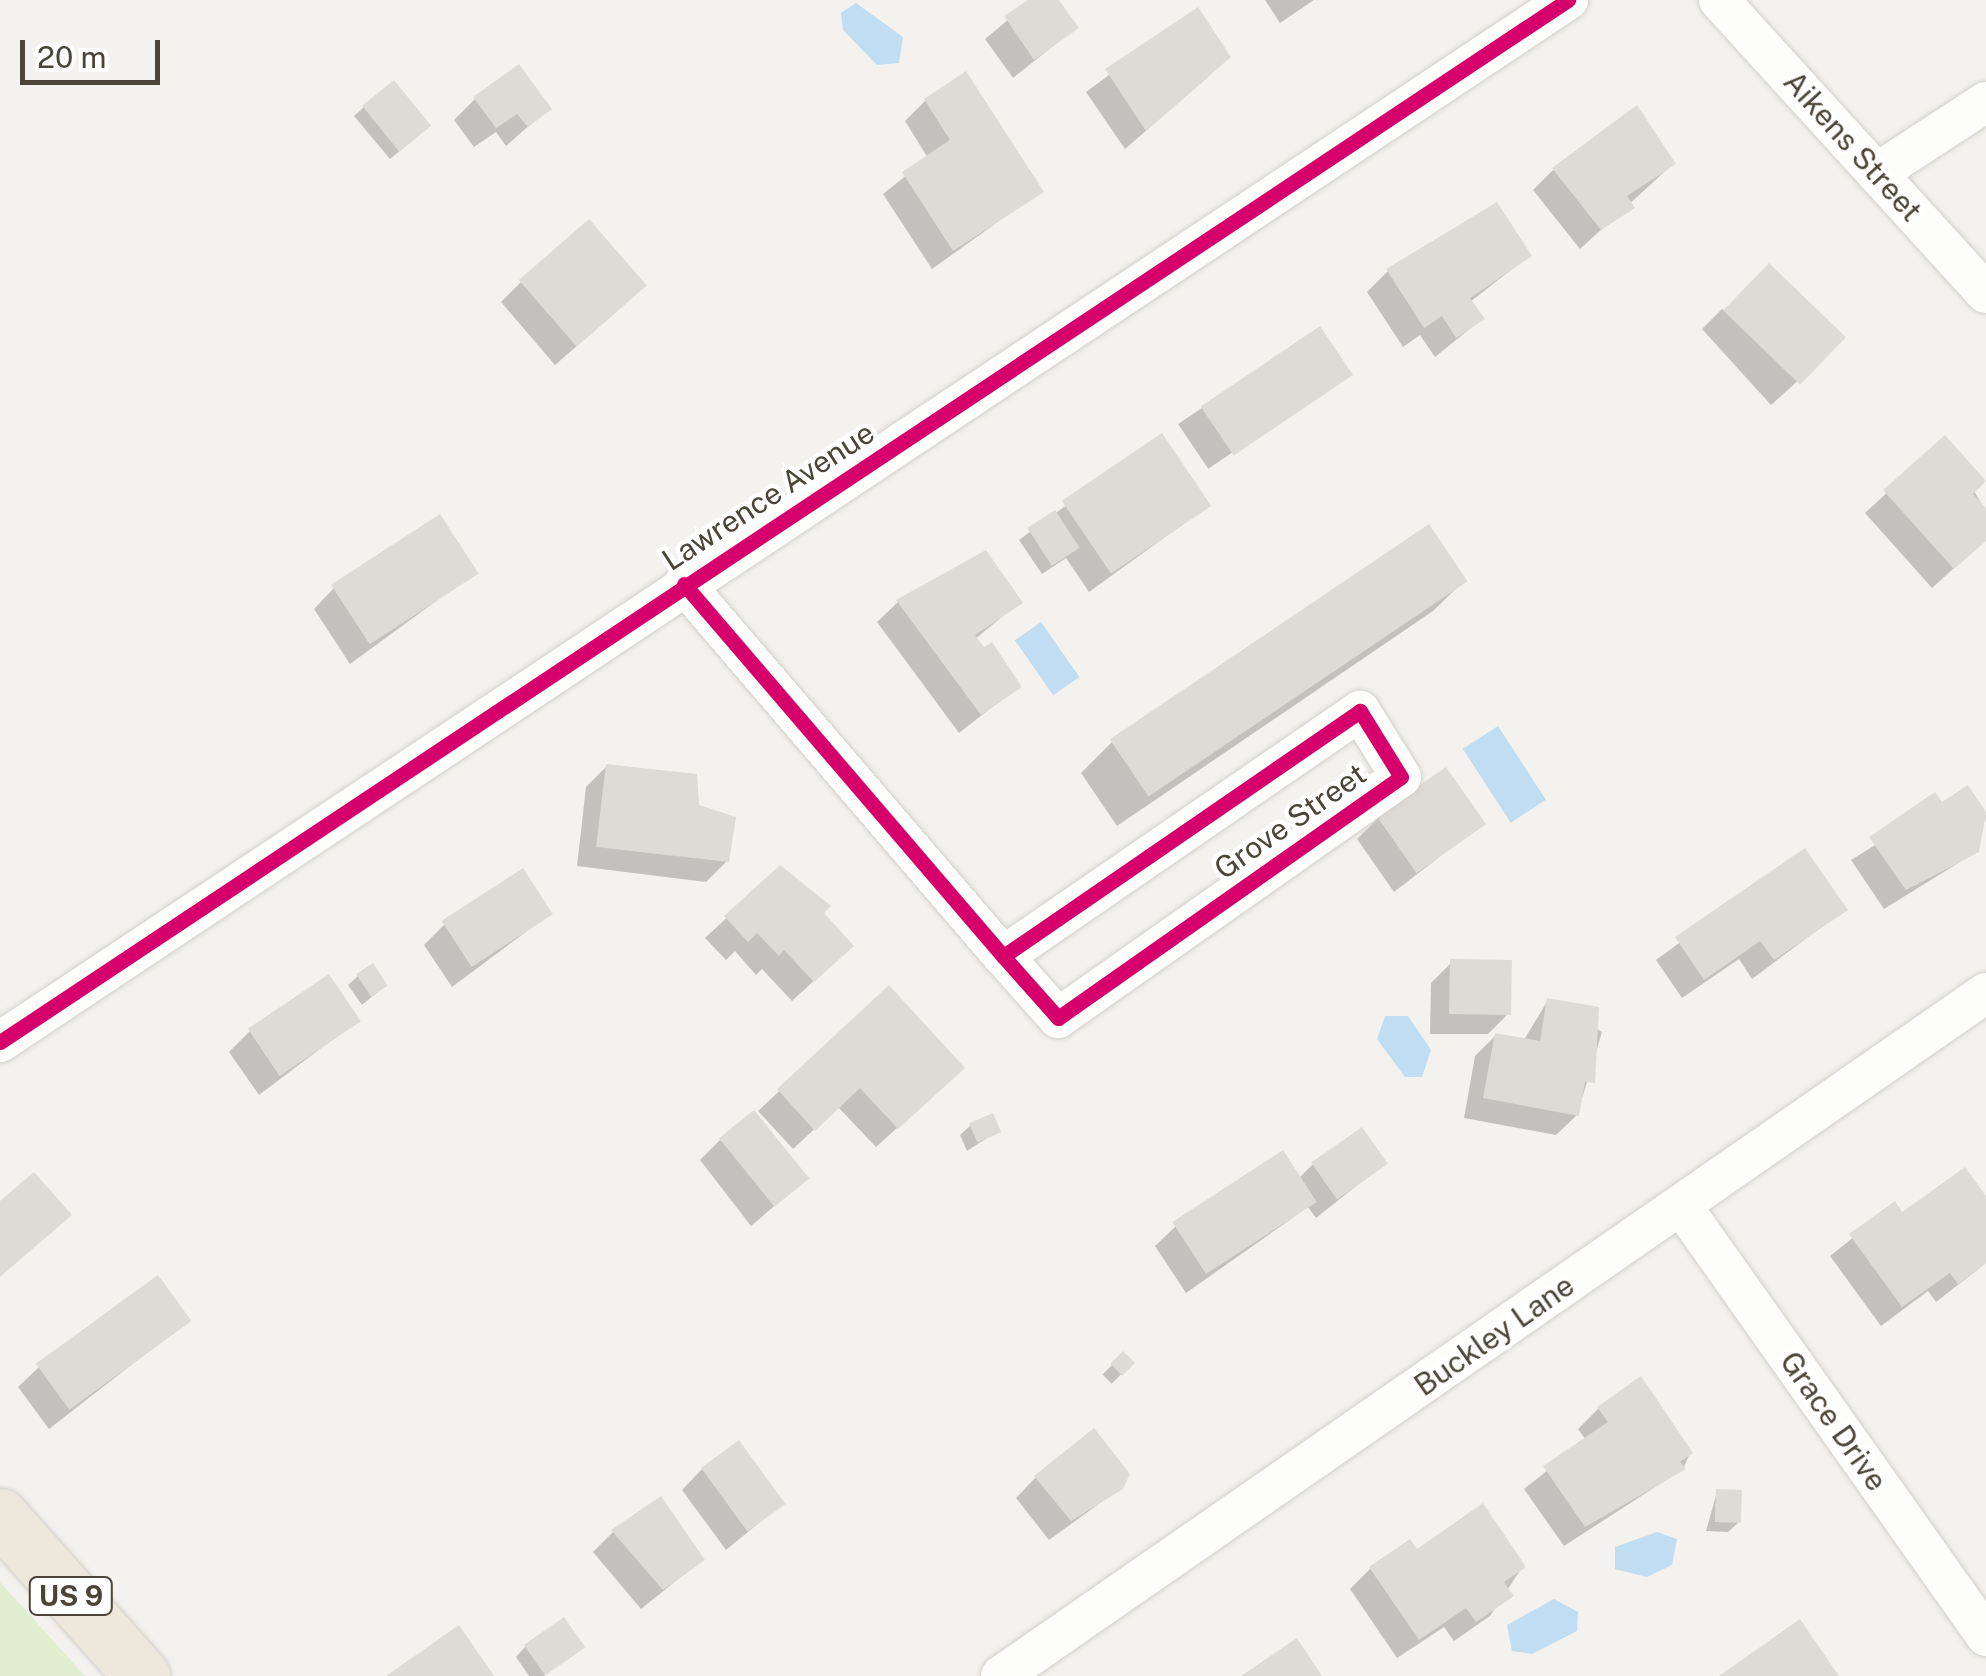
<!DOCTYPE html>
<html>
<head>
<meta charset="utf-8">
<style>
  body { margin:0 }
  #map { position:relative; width:1986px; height:1676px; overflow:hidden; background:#f4f2ee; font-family:"Public Sans",sans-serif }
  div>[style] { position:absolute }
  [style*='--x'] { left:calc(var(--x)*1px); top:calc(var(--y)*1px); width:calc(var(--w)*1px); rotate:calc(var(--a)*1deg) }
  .green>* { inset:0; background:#e1eecf }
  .water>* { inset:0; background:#c0ddf1; transform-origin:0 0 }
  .shadow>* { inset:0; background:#0003; transform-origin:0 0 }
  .building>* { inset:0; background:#dedbd6; transform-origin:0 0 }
  .roads { filter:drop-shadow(0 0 2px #d2d0cb) drop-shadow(0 0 2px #d2d0cb) }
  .street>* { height:40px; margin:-20px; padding:0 20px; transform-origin:20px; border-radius:20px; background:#fdfdfc }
  .highway>* { height:55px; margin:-27.5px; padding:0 27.5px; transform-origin:27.5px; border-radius:27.5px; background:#ede8db }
  .cycleway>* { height:15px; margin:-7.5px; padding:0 7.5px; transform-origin:7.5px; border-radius:7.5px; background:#d6006c }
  span { translate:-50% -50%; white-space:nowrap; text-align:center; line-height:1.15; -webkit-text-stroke:9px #fff; paint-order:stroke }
  .shield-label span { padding:2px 8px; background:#fff; border:2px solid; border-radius:8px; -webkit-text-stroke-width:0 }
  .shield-label { font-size:28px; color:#4b4439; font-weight:700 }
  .street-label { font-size:30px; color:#4b4439 }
  .scale { position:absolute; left:20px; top:40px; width:140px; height:45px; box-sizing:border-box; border:5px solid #4b4439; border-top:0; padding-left:12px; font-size:30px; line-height:35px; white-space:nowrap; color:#4b4439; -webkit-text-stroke:8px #fff; paint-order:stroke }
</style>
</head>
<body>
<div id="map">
  <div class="green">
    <i style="clip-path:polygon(0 1582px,85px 1676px,0 1676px)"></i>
  </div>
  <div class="water">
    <i style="clip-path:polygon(856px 3px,903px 37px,899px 63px,877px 65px,843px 30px,841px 13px)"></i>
    <i style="left:1041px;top:622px;width:67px;height:32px;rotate:55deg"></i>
    <i style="left:1498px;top:726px;width:88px;height:42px;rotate:57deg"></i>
    <i style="clip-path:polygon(1385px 1016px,1408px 1016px,1431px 1050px,1422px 1077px,1405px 1077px,1377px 1039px)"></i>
    <i style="clip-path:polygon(1657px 1532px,1677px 1539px,1672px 1565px,1647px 1577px,1615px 1569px,1615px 1547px)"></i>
    <i style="clip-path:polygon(1554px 1599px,1578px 1612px,1577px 1631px,1532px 1654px,1512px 1651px,1507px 1625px)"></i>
  </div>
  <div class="shadow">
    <i style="clip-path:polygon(1032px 0,1056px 0,1076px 28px,1013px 78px,985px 39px)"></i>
    <i style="clip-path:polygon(1265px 0,1314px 0,1280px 23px)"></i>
    <i style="clip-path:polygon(1197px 10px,1208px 77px,1125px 149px,1086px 92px)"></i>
    <i style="clip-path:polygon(475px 99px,548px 109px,506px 146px,496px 132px,474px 147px,454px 120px)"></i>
    <i style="clip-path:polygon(925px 101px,1041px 191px,932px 269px,883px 194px,928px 158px,905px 121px)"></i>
    <i style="clip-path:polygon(364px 107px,418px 136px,390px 159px,354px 116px)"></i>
    <i style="clip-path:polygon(1673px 164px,1580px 249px,1533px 190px,1554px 169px)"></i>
    <i style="clip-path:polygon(1529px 256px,1470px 302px,1482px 319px,1435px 357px,1420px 335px,1403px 347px,1367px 292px,1388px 271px)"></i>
    <i style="clip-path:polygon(521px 282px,623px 306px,555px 365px,501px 302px)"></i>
    <i style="clip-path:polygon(1722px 309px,1822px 359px,1771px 405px,1702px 329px)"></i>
    <i style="left:1319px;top:329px;width:54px;height:170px;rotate:56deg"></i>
    <i style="clip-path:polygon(1161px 436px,1208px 506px,1089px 592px,1066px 558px,1042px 574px,1019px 540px)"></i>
    <i style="clip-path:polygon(1945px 439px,1986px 512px,1986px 539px,1932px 588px,1865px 513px)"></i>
    <i style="clip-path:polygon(476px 572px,350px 664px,314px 609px,334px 588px)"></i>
    <i style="clip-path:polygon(1464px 581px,1433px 611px,1117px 826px,1081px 773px,1112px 742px)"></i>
    <i style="clip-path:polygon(898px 602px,1019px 603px,975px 639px,1019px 686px,959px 733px,877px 622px)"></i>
    <i style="clip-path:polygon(607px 766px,696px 807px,727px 861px,706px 882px,577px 866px,586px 787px)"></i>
    <i style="clip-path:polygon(1967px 788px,1986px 816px,1976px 852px,1884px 909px,1851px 860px)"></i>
    <i style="clip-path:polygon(1378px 818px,1482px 824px,1394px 892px,1357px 839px)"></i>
    <i style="clip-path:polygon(1805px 851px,1845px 909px,1752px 979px,1739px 959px,1682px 998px,1656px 960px)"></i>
    <i style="clip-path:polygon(780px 868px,821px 913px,830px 966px,792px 1001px,762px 969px,756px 975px,735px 951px,726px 960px,705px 938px)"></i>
    <i style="clip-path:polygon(550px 914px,452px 987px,424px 945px,444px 925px)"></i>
    <i style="clip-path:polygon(1452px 962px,1508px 1014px,1488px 1034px,1430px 1034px,1431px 983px)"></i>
    <i style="clip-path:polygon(358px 976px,385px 986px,362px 1005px,348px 985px)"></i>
    <i style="clip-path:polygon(889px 989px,941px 1088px,876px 1147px,838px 1107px,793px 1149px,758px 1111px)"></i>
    <i style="clip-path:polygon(1548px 1000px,1602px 1032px,1577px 1115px,1556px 1135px,1464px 1118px,1475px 1056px,1496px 1035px,1524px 1040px)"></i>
    <i style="clip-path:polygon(358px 1020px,259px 1095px,229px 1052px,250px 1031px)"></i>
    <i style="clip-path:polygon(970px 1126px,998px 1131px,967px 1151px,960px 1135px)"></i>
    <i style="clip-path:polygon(720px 1140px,806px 1179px,751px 1226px,700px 1160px)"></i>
    <i style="clip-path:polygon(1313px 1164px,1384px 1164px,1316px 1218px,1308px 1207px,1186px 1293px,1155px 1246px,1176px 1226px,1298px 1179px)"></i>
    <i style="clip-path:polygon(1986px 1201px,1986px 1263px,1936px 1302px,1928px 1291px,1881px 1326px,1830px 1256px,1894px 1205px,1902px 1216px)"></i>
    <i style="clip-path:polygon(189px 1320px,49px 1429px,18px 1387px,39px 1367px)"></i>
    <i style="left:1123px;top:1354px;width:13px;height:29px;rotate:45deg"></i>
    <i style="clip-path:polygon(1641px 1380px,1690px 1453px,1683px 1469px,1564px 1546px,1524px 1489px,1586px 1440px,1578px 1429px,1598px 1409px)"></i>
    <i style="clip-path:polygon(702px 1469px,782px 1504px,726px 1550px,682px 1490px)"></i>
    <i style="clip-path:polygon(1036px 1477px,1121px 1488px,1049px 1540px,1016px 1498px)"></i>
    <i style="clip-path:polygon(1717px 1492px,1738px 1523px,1728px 1532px,1706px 1531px)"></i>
    <i style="clip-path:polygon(613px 1532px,702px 1560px,641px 1609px,593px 1552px)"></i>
    <i style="clip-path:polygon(1416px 1552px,1523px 1566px,1490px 1616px,1454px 1641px,1444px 1627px,1397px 1658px,1350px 1589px,1370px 1569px)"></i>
    <i style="clip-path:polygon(525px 1647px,581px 1647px,544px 1676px,529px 1676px,516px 1657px)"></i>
  </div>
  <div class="building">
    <i style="clip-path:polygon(1028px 0,1059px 0,1079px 28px,1034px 60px,1004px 16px)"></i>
    <i style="clip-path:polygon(1198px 7px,1231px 57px,1146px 131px,1105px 69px)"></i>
    <i style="clip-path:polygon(519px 64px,552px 109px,528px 127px,517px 114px,496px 128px,473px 97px)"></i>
    <i style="clip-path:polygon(966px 71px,1044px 192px,953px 251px,902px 172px,950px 140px,924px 99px)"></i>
    <i style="left:394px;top:80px;width:59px;height:41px;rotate:51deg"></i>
    <i style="clip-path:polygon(1637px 105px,1676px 164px,1627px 196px,1635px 208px,1601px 230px,1552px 168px)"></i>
    <i style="clip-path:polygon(1497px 202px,1532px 256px,1470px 298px,1485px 319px,1456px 338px,1442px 316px,1424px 328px,1386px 269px)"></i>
    <i style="left:589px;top:219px;width:88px;height:93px;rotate:49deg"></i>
    <i style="left:1769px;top:263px;width:107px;height:66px;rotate:44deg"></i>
    <i style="left:1320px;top:326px;width:59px;height:144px;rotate:56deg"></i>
    <i style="left:1162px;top:433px;width:88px;height:121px;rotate:56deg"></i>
    <i style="clip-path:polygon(1945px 435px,1986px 481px,1973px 494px,1986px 508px,1986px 541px,1954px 569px,1883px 490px)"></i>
    <i style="left:1055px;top:510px;width:45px;height:33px;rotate:57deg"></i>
    <i style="left:440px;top:514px;width:71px;height:130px;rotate:57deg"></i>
    <i style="left:1429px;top:524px;width:69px;height:385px;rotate:56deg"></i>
    <i style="clip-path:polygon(986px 550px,1023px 603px,975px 635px,984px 647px,992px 642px,1022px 687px,981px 715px,896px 600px)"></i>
    <i style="clip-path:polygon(606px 764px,697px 774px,699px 805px,736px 817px,729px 862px,596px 847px)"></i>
    <i style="left:1446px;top:767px;width:70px;height:85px;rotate:55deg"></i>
    <i style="clip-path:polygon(1968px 785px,1986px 812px,1979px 852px,1906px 890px,1869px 837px,1935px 792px,1942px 802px)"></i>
    <i style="clip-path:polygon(1805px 848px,1848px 910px,1774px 960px,1760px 941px,1704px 980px,1675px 937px)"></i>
    <i style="clip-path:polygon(780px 865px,831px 906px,824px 913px,854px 946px,814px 982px,784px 950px,779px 956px,757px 933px,748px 942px,724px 916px)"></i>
    <i style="left:523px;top:868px;width:55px;height:97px;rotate:57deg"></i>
    <i style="left:1450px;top:959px;width:62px;height:55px;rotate:1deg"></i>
    <i style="left:373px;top:963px;width:27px;height:20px;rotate:57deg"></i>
    <i style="left:329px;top:974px;width:57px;height:98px;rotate:56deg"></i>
    <i style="clip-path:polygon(889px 985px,965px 1068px,898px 1129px,860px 1088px,815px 1131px,777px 1089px)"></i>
    <i style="clip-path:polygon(1547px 998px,1599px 1007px,1595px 1083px,1585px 1082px,1579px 1116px,1483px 1098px,1495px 1033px,1540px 1041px)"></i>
    <i style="left:754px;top:1110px;width:88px;height:45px;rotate:51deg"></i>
    <i style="left:993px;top:1113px;width:21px;height:26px;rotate:67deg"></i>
    <i style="left:1362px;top:1127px;width:45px;height:62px;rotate:55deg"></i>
    <i style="left:1283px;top:1150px;width:62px;height:132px;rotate:57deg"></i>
    <i style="clip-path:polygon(1965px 1167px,1986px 1196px,1986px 1263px,1958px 1284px,1950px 1273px,1902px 1307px,1849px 1234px,1895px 1201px,1902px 1212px)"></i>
    <i style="clip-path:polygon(34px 1172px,72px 1215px,0 1277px,0 1201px)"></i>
    <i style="left:158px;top:1275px;width:57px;height:151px;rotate:54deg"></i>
    <i style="left:1123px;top:1351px;width:17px;height:18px;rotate:45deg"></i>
    <i style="clip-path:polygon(1641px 1376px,1693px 1453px,1680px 1462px,1686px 1469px,1585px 1527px,1543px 1466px,1608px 1422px,1597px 1407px)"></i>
    <i style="clip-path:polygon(1094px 1428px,1130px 1474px,1123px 1489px,1071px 1521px,1034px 1476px)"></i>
    <i style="left:739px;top:1440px;width:79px;height:47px;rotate:54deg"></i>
    <i style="left:1716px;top:1489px;width:26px;height:33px;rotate:2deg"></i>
    <i style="clip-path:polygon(661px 1496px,705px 1560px,663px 1590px,611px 1530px)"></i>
    <i style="clip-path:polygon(1483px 1503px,1526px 1567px,1504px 1582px,1514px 1596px,1476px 1622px,1466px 1608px,1419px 1640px,1369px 1567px,1410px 1539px,1417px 1549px)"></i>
    <i style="left:564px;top:1617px;width:37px;height:49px;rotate:55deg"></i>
    <i style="clip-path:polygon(1800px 1619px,1839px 1676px,1719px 1676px)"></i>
    <i style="clip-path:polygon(459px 1625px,494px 1676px,386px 1676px)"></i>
    <i style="clip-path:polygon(1297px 1638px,1322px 1676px,1241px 1676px)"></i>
  </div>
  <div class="roads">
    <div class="street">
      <i style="--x:1719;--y:0;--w:396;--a:47.7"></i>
      <i style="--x:1877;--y:173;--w:130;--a:-33.1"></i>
      <i style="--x:684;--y:584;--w:490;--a:49.4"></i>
      <i style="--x:1003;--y:956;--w:83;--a:48.4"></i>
      <i style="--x:1058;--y:1018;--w:419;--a:-35.1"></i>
      <i style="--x:1401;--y:777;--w:78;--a:-121.8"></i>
      <i style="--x:1360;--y:711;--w:433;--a:145.5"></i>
      <i style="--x:0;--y:1042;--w:1883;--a:-33.61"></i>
      <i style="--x:1681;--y:1205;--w:528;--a:54.71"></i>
      <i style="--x:1001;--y:1676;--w:1199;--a:-34.74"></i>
    </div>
    <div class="highway">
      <i style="--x:0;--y:1516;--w:214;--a:48.4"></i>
    </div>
  </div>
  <div class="cycleway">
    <i style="--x:684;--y:584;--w:490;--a:49.4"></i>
    <i style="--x:1003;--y:956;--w:83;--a:48.4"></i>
    <i style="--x:1058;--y:1018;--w:419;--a:-35.1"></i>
    <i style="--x:1401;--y:777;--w:78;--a:-121.8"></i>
    <i style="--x:1360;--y:711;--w:433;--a:145.5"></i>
    <i style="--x:0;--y:1042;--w:1883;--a:-33.61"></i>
  </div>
  <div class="shield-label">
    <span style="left:71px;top:1596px">US 9</span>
  </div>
  <div class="street-label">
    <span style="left:1853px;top:146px;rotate:48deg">Aikens Street</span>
    <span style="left:768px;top:496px;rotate:-33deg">Lawrence Avenue</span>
    <span style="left:1290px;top:821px;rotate:-35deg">Grove Street</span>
    <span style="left:1494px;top:1335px;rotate:-35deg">Buckley Lane</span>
    <span style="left:1834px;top:1421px;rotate:55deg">Grace Drive</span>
  </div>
  <div class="scale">20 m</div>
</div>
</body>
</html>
